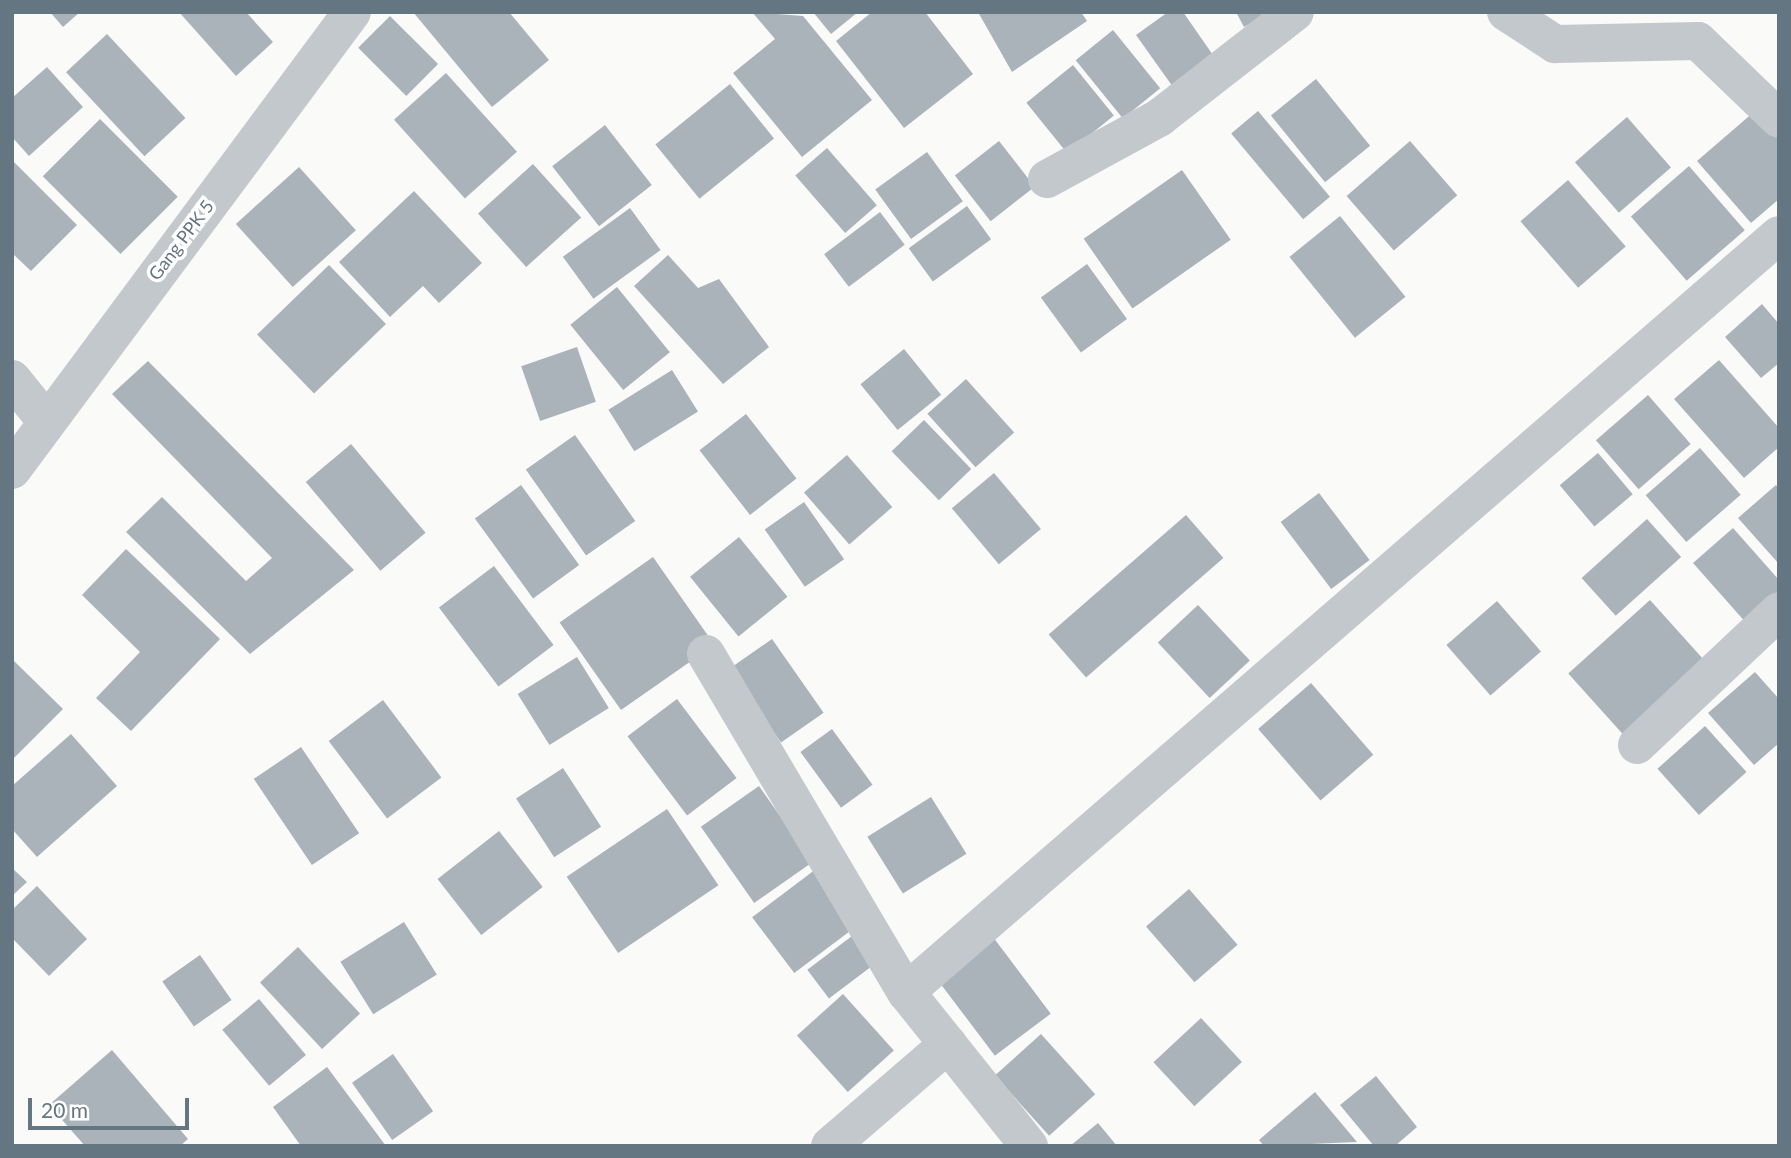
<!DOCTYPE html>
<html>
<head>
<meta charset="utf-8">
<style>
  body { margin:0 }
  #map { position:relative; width:1791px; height:1158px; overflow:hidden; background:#fafaf8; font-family:Lato,sans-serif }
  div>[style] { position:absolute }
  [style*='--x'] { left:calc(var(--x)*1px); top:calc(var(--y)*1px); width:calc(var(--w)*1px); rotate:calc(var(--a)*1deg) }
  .building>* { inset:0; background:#aab3b9; transform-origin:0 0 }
  .minor>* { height:38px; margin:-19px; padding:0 19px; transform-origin:19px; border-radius:19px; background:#c3c8cc }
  span { translate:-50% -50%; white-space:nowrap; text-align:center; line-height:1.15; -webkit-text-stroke:7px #fff; paint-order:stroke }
  .street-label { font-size:18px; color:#657683 }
  .frame { position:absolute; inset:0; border:14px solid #657683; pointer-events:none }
  .scale { position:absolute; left:28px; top:1098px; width:161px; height:32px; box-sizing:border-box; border:4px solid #657683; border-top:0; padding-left:9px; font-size:21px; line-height:24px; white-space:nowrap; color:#657683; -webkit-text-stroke:5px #fff; paint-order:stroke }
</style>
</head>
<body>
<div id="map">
  <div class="building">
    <i style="clip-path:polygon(50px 12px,80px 12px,63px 27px)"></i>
    <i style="clip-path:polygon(179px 12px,246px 12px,273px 42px,236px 76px)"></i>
    <i style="clip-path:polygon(413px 12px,509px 12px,549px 60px,492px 107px)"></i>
    <i style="clip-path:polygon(752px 12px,803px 16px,872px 100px,802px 157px,733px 73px,775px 39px)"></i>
    <i style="clip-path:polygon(813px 12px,858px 12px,831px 34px)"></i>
    <i style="clip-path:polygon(872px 12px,925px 12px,973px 74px,904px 128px,836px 41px)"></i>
    <i style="clip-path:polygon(978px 12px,1081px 12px,1087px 21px,1012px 72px)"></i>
    <i style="clip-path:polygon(1168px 12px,1183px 12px,1215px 58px,1173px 87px,1136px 35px)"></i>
    <i style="clip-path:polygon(1236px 12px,1270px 12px,1244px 27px)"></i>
    <i style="left:390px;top:16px;width:68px;height:45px;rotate:45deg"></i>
    <i style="left:1113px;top:30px;width:75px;height:48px;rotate:51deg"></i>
    <i style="left:107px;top:34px;width:115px;height:56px;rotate:47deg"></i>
    <i style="left:1073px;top:65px;width:65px;height:60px;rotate:51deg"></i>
    <i style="clip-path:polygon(47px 67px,83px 107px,29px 156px,12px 137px,12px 98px)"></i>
    <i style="left:446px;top:73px;width:106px;height:70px;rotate:48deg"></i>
    <i style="left:1316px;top:79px;width:86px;height:58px;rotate:51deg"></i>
    <i style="left:730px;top:84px;width:70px;height:96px;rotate:51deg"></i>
    <i style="left:1258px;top:111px;width:112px;height:35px;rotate:50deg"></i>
    <i style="clip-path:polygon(1755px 111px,1779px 138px,1779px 199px,1751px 223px,1697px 161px)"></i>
    <i style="left:1627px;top:117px;width:67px;height:69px;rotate:49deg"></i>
    <i style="left:100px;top:119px;width:110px;height:81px;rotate:45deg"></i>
    <i style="left:605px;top:125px;width:76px;height:67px;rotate:52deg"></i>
    <i style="left:999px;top:141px;width:58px;height:56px;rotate:52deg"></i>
    <i style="left:1410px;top:141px;width:72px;height:84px;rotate:49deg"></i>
    <i style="left:827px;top:148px;width:76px;height:42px;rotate:49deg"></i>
    <i style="left:927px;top:152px;width:61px;height:64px;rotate:54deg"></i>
    <i style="clip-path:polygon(12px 160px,77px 225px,31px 271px,12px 253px)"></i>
    <i style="left:533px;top:164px;width:72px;height:74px;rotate:48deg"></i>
    <i style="left:1689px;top:166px;width:85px;height:77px;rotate:49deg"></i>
    <i style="left:299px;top:167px;width:85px;height:85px;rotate:48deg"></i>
    <i style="left:1182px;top:170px;width:85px;height:120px;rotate:55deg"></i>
    <i style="left:1568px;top:180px;width:88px;height:63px;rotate:49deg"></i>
    <i style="clip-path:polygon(414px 191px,482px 263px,439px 303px,423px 286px,390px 317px,339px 262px)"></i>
    <i style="left:967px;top:206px;width:41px;height:72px;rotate:54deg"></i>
    <i style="left:630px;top:208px;width:52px;height:83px;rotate:54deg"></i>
    <i style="left:880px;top:212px;width:41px;height:70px;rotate:53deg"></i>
    <i style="left:1340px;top:216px;width:104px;height:65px;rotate:51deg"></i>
    <i style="clip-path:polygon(668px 255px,698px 288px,719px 279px,769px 347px,723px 384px,634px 286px)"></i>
    <i style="left:1087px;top:264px;width:68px;height:57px;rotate:54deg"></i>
    <i style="left:329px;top:265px;width:82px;height:100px;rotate:46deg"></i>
    <i style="left:617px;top:287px;width:84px;height:60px;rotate:51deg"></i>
    <i style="clip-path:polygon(1762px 304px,1779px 324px,1779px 363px,1761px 378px,1725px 337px)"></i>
    <i style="left:577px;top:347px;width:58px;height:59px;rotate:71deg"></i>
    <i style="left:904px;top:349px;width:59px;height:56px;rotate:51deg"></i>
    <i style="clip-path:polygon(1719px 360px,1779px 428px,1779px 447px,1744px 478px,1674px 399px)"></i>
    <i style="clip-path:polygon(148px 361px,354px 570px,250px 654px,126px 532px,162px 497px,246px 581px,272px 558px,112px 394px)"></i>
    <i style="left:672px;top:370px;width:49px;height:75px;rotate:58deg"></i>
    <i style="left:966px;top:379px;width:72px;height:52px;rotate:48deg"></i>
    <i style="left:1648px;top:395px;width:65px;height:69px;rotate:49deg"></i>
    <i style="left:746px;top:414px;width:82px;height:59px;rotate:52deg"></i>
    <i style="left:924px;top:420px;width:68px;height:45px;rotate:46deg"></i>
    <i style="left:575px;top:435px;width:105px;height:60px;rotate:55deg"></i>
    <i style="left:351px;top:444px;width:116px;height:59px;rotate:50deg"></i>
    <i style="left:1700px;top:448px;width:62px;height:72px;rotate:49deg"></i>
    <i style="left:1598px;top:453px;width:54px;height:50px;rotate:50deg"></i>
    <i style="left:847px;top:455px;width:69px;height:57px;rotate:49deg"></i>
    <i style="left:994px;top:473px;width:73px;height:55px;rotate:50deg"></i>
    <i style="left:521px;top:485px;width:99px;height:57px;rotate:54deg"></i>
    <i style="clip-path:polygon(1776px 485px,1779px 489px,1779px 564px,1738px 518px)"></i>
    <i style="left:1319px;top:493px;width:84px;height:48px;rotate:53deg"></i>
    <i style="left:804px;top:502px;width:70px;height:48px;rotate:55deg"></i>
    <i style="left:1186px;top:515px;width:57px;height:182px;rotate:49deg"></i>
    <i style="left:1647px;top:519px;width:51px;height:88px;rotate:48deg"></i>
    <i style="clip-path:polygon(1733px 528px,1779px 580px,1779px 597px,1748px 625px,1693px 563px)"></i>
    <i style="left:739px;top:537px;width:77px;height:63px;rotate:51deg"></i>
    <i style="clip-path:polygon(126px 549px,220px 639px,131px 731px,96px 698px,140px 652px,82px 595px)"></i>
    <i style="left:653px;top:557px;width:107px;height:114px;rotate:55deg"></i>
    <i style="left:494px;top:566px;width:99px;height:69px;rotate:53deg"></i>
    <i style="left:1650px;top:600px;width:81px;height:110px;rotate:48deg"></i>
    <i style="left:1497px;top:601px;width:67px;height:67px;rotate:49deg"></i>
    <i style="left:1198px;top:605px;width:76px;height:55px;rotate:47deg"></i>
    <i style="left:772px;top:639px;width:90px;height:52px;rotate:55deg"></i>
    <i style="left:577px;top:657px;width:60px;height:70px;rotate:58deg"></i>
    <i style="clip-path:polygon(12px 659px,63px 709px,12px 760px)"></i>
    <i style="clip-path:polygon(1755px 672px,1779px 699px,1779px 743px,1754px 765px,1708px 713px)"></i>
    <i style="left:1311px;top:683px;width:95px;height:70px;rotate:49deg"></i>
    <i style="left:677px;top:699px;width:99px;height:62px;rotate:53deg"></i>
    <i style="left:383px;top:700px;width:97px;height:68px;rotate:53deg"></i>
    <i style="left:1705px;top:726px;width:62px;height:64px;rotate:48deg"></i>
    <i style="left:832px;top:729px;width:69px;height:39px;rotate:54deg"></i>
    <i style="clip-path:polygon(71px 734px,117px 786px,37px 857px,12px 829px,12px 786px)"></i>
    <i style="left:301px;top:747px;width:104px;height:57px;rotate:56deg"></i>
    <i style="left:563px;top:768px;width:70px;height:56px;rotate:57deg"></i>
    <i style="left:759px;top:786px;width:93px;height:71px;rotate:55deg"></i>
    <i style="left:931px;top:797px;width:67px;height:75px;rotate:58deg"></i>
    <i style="left:667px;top:809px;width:92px;height:121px;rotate:56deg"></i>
    <i style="left:499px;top:831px;width:71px;height:78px;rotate:52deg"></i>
    <i style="clip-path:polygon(12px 868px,27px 882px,12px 896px)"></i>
    <i style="left:816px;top:869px;width:70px;height:80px;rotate:53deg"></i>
    <i style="clip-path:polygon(37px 886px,87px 939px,49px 976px,12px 938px,12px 910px)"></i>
    <i style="left:1189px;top:889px;width:74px;height:57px;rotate:49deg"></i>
    <i style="left:404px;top:922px;width:62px;height:75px;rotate:58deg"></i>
    <i style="left:856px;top:933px;width:36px;height:61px;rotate:53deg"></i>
    <i style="left:993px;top:937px;width:96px;height:70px;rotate:53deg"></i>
    <i style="left:298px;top:947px;width:91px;height:52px;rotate:47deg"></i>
    <i style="left:200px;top:955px;width:55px;height:46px;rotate:55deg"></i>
    <i style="left:843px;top:994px;width:76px;height:62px;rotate:48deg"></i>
    <i style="left:259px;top:999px;width:73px;height:48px;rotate:50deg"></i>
    <i style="left:1201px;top:1018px;width:60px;height:65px;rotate:47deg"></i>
    <i style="left:1041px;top:1034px;width:81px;height:62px;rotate:48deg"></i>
    <i style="clip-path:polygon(112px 1050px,188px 1139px,180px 1146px,85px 1146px,49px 1105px)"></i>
    <i style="left:393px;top:1054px;width:70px;height:50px;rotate:55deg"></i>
    <i style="clip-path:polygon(327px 1067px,386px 1146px,301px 1146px,273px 1107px)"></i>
    <i style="clip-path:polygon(1376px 1076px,1417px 1127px,1395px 1146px,1374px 1146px,1340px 1105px)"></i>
    <i style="clip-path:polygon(1315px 1092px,1357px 1142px,1264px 1146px,1259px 1140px)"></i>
    <i style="clip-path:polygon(1098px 1123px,1117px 1146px,1070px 1146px)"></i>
  </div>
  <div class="minor">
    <i style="--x:1506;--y:12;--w:59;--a:33.1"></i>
    <i style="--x:1555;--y:44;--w:143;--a:-1.2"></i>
    <i style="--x:1698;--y:41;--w:112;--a:43.9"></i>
    <i style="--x:1047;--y:179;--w:128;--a:-28.6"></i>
    <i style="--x:1159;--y:118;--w:172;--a:-37.9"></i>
    <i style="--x:12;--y:379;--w:54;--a:51"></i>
    <i style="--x:12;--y:470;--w:570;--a:-53.41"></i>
    <i style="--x:706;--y:654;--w:393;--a:59.4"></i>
    <i style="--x:1637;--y:745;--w:195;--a:-43.3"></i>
    <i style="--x:830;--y:1146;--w:156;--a:-40.8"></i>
    <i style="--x:1029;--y:1146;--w:197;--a:-128.6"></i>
    <i style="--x:906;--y:992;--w:1155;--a:-40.93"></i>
  </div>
  <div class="street-label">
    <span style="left:181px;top:240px;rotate:-53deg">Gang PPK 5</span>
  </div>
  <div class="frame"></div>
  <div class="scale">20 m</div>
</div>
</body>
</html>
